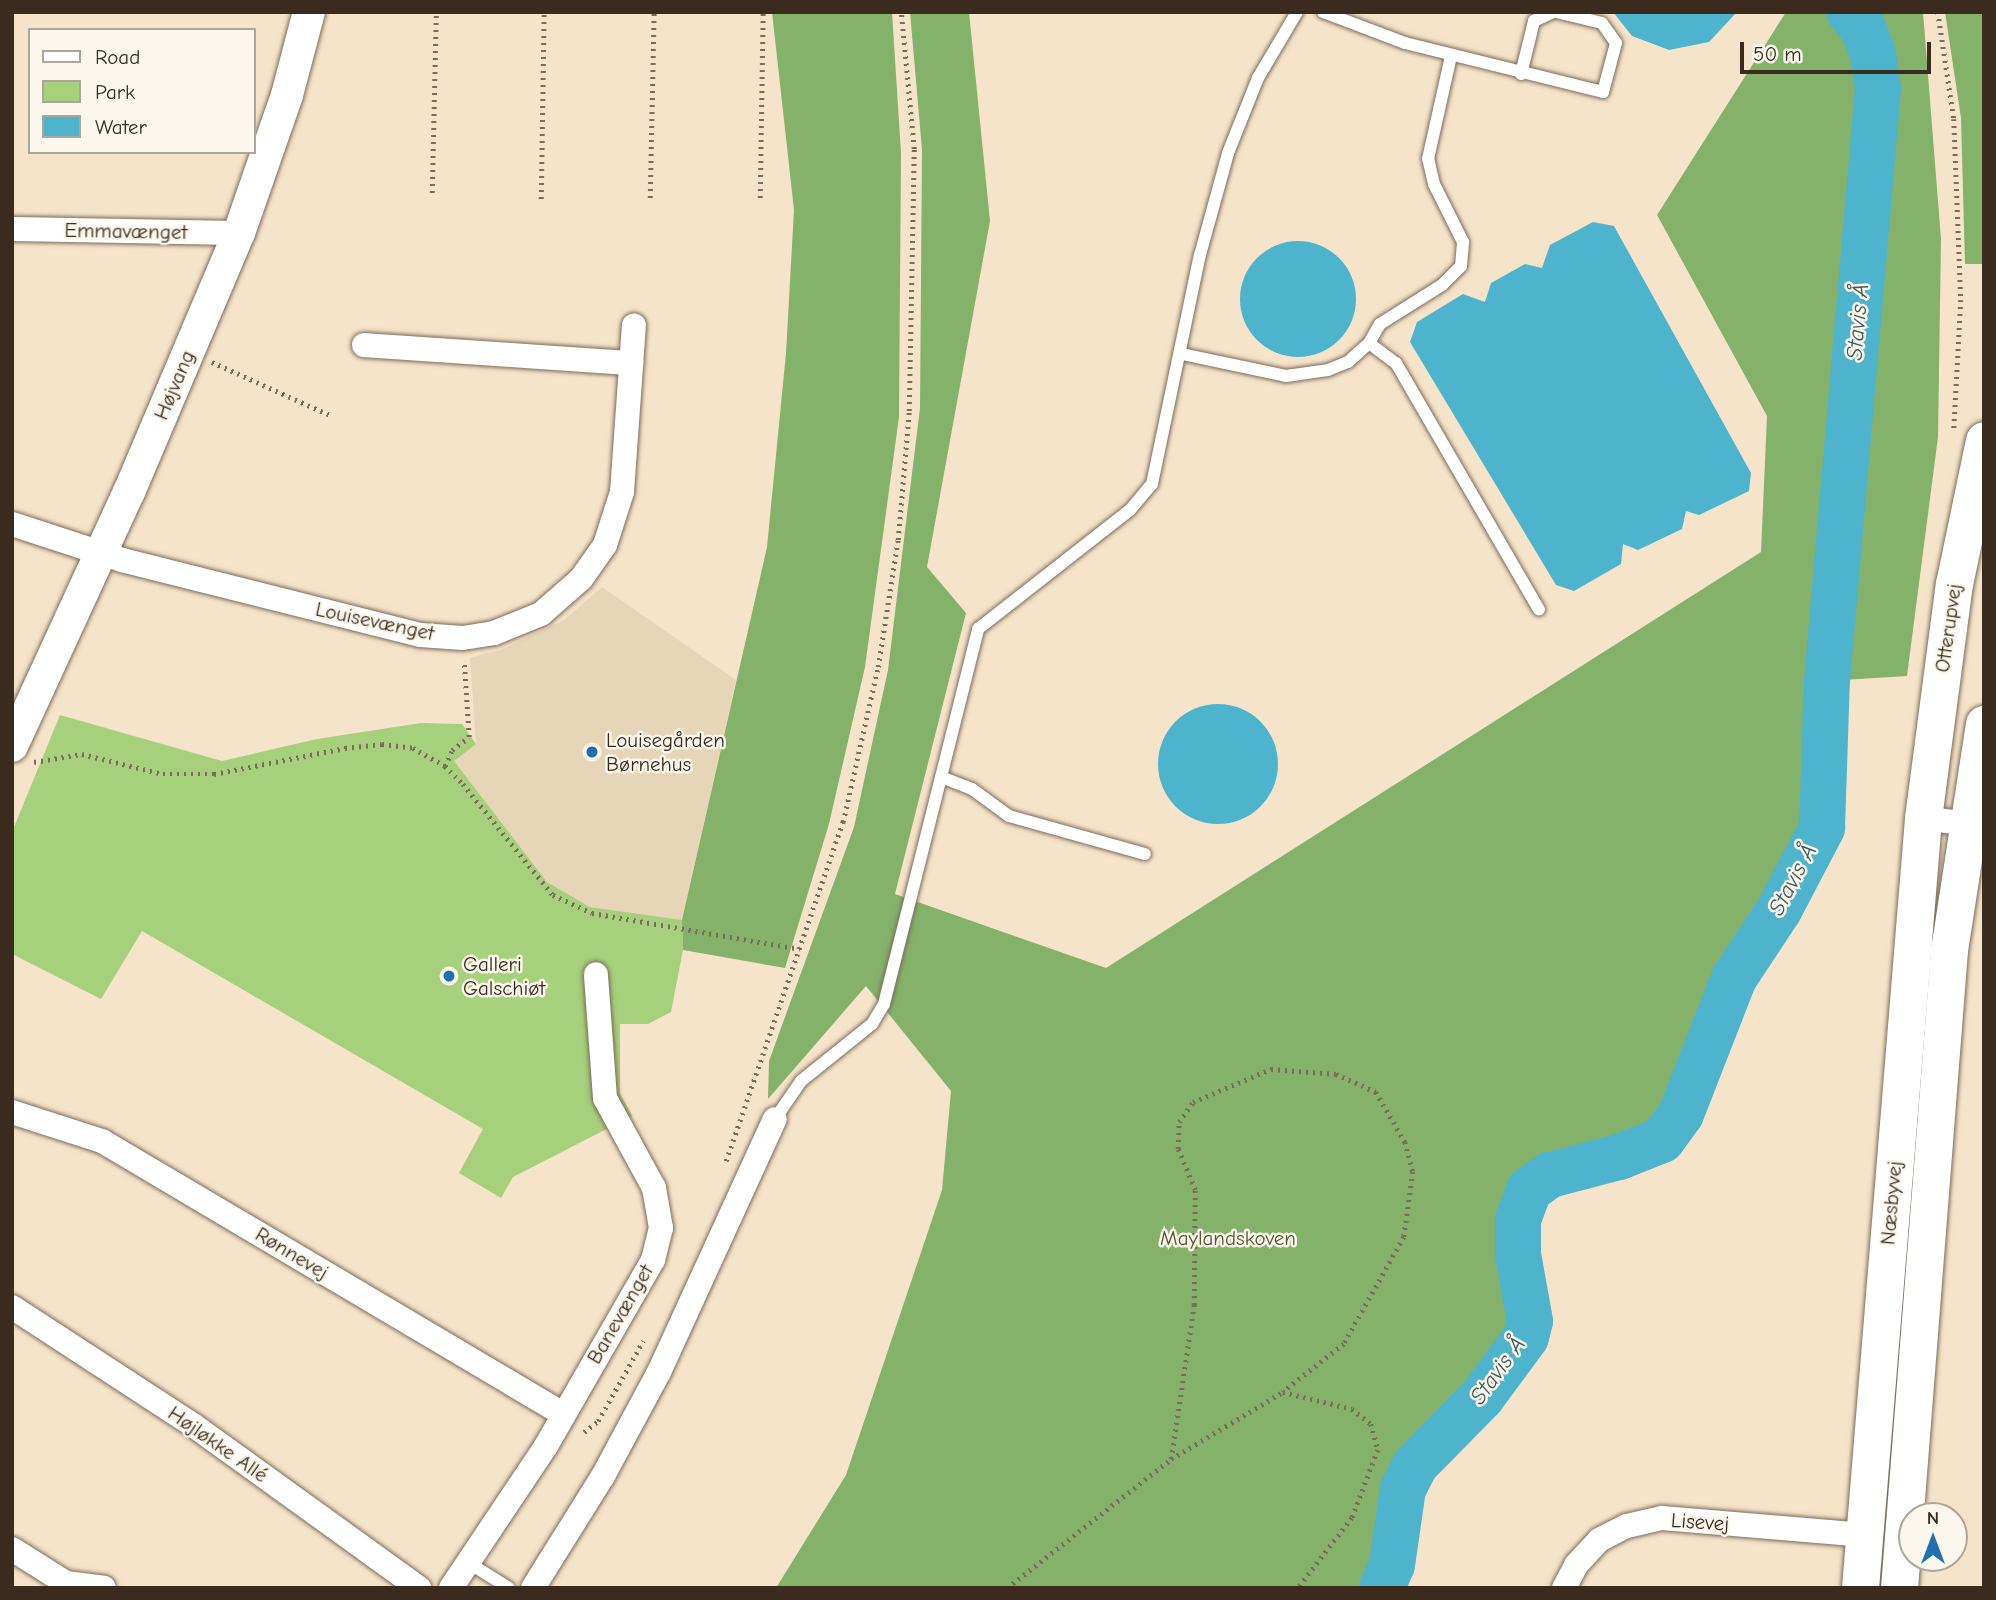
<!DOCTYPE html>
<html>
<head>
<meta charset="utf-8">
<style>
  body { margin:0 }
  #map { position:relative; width:1996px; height:1600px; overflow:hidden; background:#f6e4ca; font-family:"Comic Neue",sans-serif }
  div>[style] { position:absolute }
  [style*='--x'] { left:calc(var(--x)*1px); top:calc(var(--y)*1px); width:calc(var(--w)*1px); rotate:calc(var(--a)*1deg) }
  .built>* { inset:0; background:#e7d5b7 }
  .green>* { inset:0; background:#a6d07b }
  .forest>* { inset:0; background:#84b26b }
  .water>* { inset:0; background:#4eb4cd }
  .round { border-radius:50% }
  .river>* { height:46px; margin:-23px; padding:0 23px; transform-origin:23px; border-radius:23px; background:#4eb4cd }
  .path>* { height:4.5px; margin-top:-2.25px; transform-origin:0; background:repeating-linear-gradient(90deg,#7c6b5a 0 2px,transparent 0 7px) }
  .roads { filter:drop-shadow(0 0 2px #7c6b5a) drop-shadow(0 0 2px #7c6b5a) }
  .service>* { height:12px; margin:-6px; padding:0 6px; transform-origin:6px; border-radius:6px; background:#fff }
  .minor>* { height:24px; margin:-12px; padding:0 12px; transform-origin:12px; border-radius:12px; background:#fff }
  .tertiary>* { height:32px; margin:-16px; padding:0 16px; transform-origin:16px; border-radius:16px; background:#fff }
  .secondary>* { height:37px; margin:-18.5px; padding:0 18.5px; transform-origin:18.5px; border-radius:18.5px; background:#fff }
  .dots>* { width:19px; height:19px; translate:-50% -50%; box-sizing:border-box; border:4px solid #fbf7ec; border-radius:50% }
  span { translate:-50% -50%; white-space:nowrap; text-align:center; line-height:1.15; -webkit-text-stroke:5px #fbf7ec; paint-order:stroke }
  .street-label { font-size:21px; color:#3b2a1e }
  .poi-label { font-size:21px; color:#3b2a1e }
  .left { translate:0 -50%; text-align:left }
  .park-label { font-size:21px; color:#565435 }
  .water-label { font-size:23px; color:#425a5b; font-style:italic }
  .frame { position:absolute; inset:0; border:14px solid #3b2a1e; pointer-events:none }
  .legend { position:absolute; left:28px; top:28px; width:228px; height:126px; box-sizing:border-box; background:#fbf7ec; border:2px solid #aea59a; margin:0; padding:9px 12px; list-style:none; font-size:21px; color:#3b2a1e }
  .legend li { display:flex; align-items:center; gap:14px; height:35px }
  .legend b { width:35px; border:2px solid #aea59a }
  .north { position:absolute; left:1898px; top:1502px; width:70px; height:70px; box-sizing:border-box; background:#fbf7ec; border:2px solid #aea59a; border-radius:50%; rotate:0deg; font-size:19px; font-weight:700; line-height:28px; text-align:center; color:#3b2a1e }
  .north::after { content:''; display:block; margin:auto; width:24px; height:32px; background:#1f6fb2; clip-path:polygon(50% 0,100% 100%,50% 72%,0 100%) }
  .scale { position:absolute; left:1740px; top:42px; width:191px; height:32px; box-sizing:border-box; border:4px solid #3b2a1e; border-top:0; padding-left:9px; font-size:21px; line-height:24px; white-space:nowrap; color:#3b2a1e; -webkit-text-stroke:5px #fbf7ec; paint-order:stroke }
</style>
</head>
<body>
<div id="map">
  <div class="built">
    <i style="clip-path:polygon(602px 587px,736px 680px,682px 920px,590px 907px,547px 882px,453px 760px,476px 744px,470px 658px,500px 650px,563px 621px)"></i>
  </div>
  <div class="green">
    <i style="clip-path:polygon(60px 715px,222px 761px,317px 739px,421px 723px,462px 724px,476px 744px,454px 761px,547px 882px,590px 907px,682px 920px,683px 950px,671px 1012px,648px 1024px,620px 1024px,620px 1093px,632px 1116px,513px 1177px,501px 1198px,459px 1173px,483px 1129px,142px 931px,101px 999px,12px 954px,12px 832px)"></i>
  </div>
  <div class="forest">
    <i style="clip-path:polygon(772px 12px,892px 12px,901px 153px,899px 417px,865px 667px,829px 824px,785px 968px,683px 950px,682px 920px,767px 547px,786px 353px,794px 210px)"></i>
    <i style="clip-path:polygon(910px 12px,969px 12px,990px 221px,927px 567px,966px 613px,895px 894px,1106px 968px,1761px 552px,1767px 416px,1657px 215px,1786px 12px,1923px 12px,1941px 239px,1938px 437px,1907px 676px,1827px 681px,1822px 828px,1779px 910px,1734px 978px,1681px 1114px,1662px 1140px,1619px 1157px,1550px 1175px,1529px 1190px,1518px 1220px,1518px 1254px,1530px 1321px,1526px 1337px,1482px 1397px,1415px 1465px,1403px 1489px,1392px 1565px,1382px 1588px,776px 1588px,846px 1475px,942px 1190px,951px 1091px,866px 986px,768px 1099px,769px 1061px,854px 827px,888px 670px,920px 408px,922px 150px)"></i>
    <i style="clip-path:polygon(1945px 12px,1984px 12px,1984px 264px,1965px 264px,1961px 118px)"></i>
  </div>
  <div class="water">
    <i style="clip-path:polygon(1613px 12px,1737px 12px,1709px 42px,1669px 50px,1632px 36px)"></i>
    <i style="clip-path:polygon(1593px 222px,1614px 226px,1751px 473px,1749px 491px,1699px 515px,1686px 511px,1682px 529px,1638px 550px,1623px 544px,1621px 564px,1574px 591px,1556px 585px,1410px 342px,1417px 322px,1463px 294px,1485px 302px,1491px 283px,1525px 264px,1542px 268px,1550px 245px)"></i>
    <i class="round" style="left:1240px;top:241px;width:116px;height:116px"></i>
    <i class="round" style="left:1158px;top:704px;width:120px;height:120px"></i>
  </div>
  <div class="river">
    <i style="--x:1382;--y:1588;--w:25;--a:-67"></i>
    <i style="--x:1392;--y:1565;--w:77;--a:-81.8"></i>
    <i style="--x:1403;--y:1489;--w:27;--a:-63"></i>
    <i style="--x:1415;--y:1465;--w:95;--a:-45.4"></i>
    <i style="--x:1482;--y:1397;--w:74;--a:-53.7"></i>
    <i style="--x:1526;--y:1337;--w:16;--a:-76"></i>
    <i style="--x:1530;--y:1321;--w:68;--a:-100.2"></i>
    <i style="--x:1518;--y:1254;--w:34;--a:-90"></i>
    <i style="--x:1518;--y:1220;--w:32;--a:-70"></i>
    <i style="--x:1529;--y:1190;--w:26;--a:-36"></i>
    <i style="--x:1550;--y:1175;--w:71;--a:-14.6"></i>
    <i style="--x:1619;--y:1157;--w:46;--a:-21.6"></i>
    <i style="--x:1662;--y:1140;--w:32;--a:-54"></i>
    <i style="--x:1681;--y:1114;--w:146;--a:-68.7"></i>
    <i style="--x:1734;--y:978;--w:82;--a:-56.5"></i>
    <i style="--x:1779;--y:910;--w:93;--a:-62.3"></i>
    <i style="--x:1822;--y:828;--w:147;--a:-88.1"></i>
    <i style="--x:1827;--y:681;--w:594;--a:-85.08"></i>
    <i style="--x:1878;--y:89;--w:35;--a:-98"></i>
    <i style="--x:1873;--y:54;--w:28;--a:-111"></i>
    <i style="--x:1863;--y:28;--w:21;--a:-131"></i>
  </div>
  <div class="path">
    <i style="--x:1938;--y:12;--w:108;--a:81.5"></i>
    <i style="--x:1954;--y:119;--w:181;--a:87.8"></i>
    <i style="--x:1961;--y:300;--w:130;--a:93.1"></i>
    <i style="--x:432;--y:193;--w:181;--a:-88.7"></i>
    <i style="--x:650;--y:198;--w:186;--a:-88.8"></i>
    <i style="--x:760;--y:198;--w:186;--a:-89.1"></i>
    <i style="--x:541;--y:199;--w:187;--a:-89.1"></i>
    <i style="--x:212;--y:362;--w:132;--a:24.2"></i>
    <i style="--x:34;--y:762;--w:49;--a:-9.5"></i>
    <i style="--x:82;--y:754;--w:83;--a:13.9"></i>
    <i style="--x:163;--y:774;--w:51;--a:0"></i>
    <i style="--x:214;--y:774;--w:134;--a:-11.2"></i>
    <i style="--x:345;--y:748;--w:37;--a:-6"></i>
    <i style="--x:382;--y:744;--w:31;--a:7"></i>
    <i style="--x:413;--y:748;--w:37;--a:29"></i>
    <i style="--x:445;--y:766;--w:25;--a:45"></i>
    <i style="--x:463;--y:784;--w:143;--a:51"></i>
    <i style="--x:553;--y:895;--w:43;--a:24.8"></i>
    <i style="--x:592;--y:913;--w:211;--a:9.8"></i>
    <i style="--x:445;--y:766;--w:17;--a:-66"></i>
    <i style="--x:452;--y:750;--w:21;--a:-37"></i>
    <i style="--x:469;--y:737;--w:75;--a:-93.8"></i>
    <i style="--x:726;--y:1161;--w:359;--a:-71"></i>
    <i style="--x:843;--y:822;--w:159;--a:-77.3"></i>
    <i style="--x:878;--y:667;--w:129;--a:-81.1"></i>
    <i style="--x:898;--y:540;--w:129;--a:-85.1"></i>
    <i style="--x:909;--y:411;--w:262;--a:-88.9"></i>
    <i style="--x:914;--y:149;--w:138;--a:-95.4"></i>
    <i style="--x:584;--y:1432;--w:18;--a:-38"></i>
    <i style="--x:598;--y:1421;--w:92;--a:-60.6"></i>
    <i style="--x:1171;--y:1459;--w:156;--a:-81.5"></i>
    <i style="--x:1194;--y:1305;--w:115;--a:-89.5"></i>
    <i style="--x:1195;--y:1190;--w:44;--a:-112.5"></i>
    <i style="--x:1178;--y:1149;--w:27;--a:-88"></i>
    <i style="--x:1179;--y:1122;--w:24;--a:-55"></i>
    <i style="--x:1193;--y:1102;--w:85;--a:-22.9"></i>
    <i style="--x:1271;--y:1069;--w:65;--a:4.4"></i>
    <i style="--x:1336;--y:1074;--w:44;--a:24.2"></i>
    <i style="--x:1376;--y:1092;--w:58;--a:59.9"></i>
    <i style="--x:1405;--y:1142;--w:31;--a:75"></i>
    <i style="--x:1413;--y:1172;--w:66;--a:97.9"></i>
    <i style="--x:1404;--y:1237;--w:123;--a:119.3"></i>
    <i style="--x:1344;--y:1344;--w:78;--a:141.8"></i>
    <i style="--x:1283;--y:1392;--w:71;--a:13.8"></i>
    <i style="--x:1352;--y:1409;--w:24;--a:38"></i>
    <i style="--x:1371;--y:1424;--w:27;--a:75"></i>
    <i style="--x:1378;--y:1450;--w:73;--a:110.9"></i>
    <i style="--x:1352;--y:1518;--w:88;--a:127.6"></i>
    <i style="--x:1007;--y:1588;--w:209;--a:-38.2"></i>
    <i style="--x:1171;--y:1459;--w:131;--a:-30.9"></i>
  </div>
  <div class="roads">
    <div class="service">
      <i style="--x:1323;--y:12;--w:88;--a:20.7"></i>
      <i style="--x:1405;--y:43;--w:204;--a:13.9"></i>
      <i style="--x:1603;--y:92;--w:51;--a:-75.1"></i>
      <i style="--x:1616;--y:43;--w:24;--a:-125"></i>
      <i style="--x:1602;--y:23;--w:46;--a:-166.3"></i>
      <i style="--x:1521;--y:74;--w:55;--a:-76.2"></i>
      <i style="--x:1534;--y:21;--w:21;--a:-25"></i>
      <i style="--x:1369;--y:343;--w:34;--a:37"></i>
      <i style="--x:1396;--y:363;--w:285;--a:59.9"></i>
      <i style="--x:1182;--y:354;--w:106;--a:11.9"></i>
      <i style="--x:1286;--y:376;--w:42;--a:-8.1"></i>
      <i style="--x:1328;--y:370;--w:22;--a:-22"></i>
      <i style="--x:1348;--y:362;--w:28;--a:-42"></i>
      <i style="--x:1369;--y:343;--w:22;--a:-60"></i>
      <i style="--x:1380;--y:324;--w:73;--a:-32.2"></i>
      <i style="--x:1442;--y:285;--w:27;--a:-45"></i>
      <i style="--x:1461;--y:266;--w:24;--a:-85"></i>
      <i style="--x:1463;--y:242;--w:65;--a:-116.6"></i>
      <i style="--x:1434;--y:184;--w:26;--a:-103"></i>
      <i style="--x:1428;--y:159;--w:106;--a:-77.4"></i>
      <i style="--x:941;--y:777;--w:33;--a:21"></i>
      <i style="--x:972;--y:789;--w:46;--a:36.1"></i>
      <i style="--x:1009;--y:816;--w:141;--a:15.6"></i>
      <i style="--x:775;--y:1119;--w:46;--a:-55.6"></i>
      <i style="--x:801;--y:1081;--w:91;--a:-38.8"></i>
      <i style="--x:872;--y:1024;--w:23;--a:-59"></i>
      <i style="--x:884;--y:1004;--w:387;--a:-75.9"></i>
      <i style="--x:978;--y:629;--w:193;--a:-38.1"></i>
      <i style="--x:1130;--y:510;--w:34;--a:-50"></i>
      <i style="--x:1152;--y:484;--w:234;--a:-78.2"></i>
      <i style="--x:1200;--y:255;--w:106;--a:-74.6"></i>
      <i style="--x:1228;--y:153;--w:81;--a:-68.2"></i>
      <i style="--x:1258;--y:78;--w:77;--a:-59.4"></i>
      <i style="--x:469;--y:1563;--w:47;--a:32"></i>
    </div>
    <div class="minor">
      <i style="--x:12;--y:229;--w:227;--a:1"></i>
      <i style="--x:364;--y:345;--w:268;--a:3.9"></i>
      <i style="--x:12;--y:524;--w:116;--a:18.1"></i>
      <i style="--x:122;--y:560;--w:307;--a:14.1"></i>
      <i style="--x:420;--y:635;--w:43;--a:4"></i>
      <i style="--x:463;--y:638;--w:31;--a:-9"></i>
      <i style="--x:494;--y:633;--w:51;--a:-22"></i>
      <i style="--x:541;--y:614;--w:53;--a:-41.2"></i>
      <i style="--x:581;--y:579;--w:42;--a:-54.8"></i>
      <i style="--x:605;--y:545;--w:56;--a:-72.2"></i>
      <i style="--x:622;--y:492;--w:167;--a:-85.9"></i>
      <i style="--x:1923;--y:818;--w:61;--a:7.6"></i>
      <i style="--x:12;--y:1112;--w:95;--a:17.9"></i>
      <i style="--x:102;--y:1141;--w:536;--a:30.63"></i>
      <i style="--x:12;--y:1307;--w:216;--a:33.1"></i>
      <i style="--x:193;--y:1425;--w:279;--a:35.8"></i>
      <i style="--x:12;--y:1549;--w:64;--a:32.2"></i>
      <i style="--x:66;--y:1583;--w:38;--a:7"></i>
      <i style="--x:451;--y:1588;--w:171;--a:-56.2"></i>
      <i style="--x:546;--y:1446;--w:215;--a:-60.1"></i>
      <i style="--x:653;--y:1260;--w:33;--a:-76"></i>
      <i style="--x:661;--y:1228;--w:41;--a:-99.9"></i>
      <i style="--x:654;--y:1188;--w:102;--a:-118.6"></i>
      <i style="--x:605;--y:1098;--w:124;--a:-94.2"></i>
      <i style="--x:533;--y:1588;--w:132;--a:-58"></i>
      <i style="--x:603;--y:1476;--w:118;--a:-61.7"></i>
      <i style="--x:659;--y:1372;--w:278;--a:-65.4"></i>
      <i style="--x:1564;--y:1588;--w:26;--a:-62"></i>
      <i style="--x:1576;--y:1565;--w:34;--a:-47"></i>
      <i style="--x:1599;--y:1540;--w:31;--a:-27"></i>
      <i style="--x:1627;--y:1526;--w:36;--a:-13"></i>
      <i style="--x:1662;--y:1518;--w:204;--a:4.8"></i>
    </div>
    <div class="tertiary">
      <i style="--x:12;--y:746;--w:280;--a:-65.3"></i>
      <i style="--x:129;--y:492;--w:281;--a:-67"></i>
      <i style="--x:239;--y:233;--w:146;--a:-70.8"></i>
      <i style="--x:287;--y:95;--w:86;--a:-75.2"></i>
    </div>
    <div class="secondary">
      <i style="--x:1860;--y:1588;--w:773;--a:-85.32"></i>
      <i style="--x:1923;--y:818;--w:236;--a:-82.5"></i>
      <i style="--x:1954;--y:584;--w:147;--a:-78.2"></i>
      <i style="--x:1899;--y:1588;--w:640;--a:-85.52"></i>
      <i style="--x:1949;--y:950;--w:229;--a:-81.2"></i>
    </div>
  </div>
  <div class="dots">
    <i style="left:592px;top:752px;background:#1f6fb2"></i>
    <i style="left:449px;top:976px;background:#1f6fb2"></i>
  </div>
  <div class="street-label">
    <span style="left:126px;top:231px;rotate:1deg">Emmavænget</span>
    <span style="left:174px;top:385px;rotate:-67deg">Højvang</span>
    <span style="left:375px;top:621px;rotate:12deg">Louisevænget</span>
    <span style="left:1948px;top:628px;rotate:-82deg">Otterupvej</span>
    <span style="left:1891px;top:1203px;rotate:-85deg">Næsbyvej</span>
    <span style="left:292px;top:1253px;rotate:31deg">Rønnevej</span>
    <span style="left:620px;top:1314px;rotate:-60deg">Banevænget</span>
    <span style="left:218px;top:1444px;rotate:35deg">Højløkke Allé</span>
    <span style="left:1700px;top:1522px;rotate:4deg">Lisevej</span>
  </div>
  <div class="poi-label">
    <span class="left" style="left:606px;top:752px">Louisegården<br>Børnehus</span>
    <span class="left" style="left:463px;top:976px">Galleri<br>Galschiøt</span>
  </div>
  <div class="park-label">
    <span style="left:1228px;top:1238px">Maylandskoven</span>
  </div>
  <div class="water-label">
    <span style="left:1858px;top:322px;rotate:-85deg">Stavis Å</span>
    <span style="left:1793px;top:880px;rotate:-62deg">Stavis Å</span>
    <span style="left:1498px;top:1371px;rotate:-54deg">Stavis Å</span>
  </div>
  <div class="frame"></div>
  <ul class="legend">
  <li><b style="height:9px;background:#fff"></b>Road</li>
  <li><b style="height:19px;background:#a6d07b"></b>Park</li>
  <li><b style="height:19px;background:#4eb4cd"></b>Water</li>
  </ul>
  <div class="north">N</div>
  <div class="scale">50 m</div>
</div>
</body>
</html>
